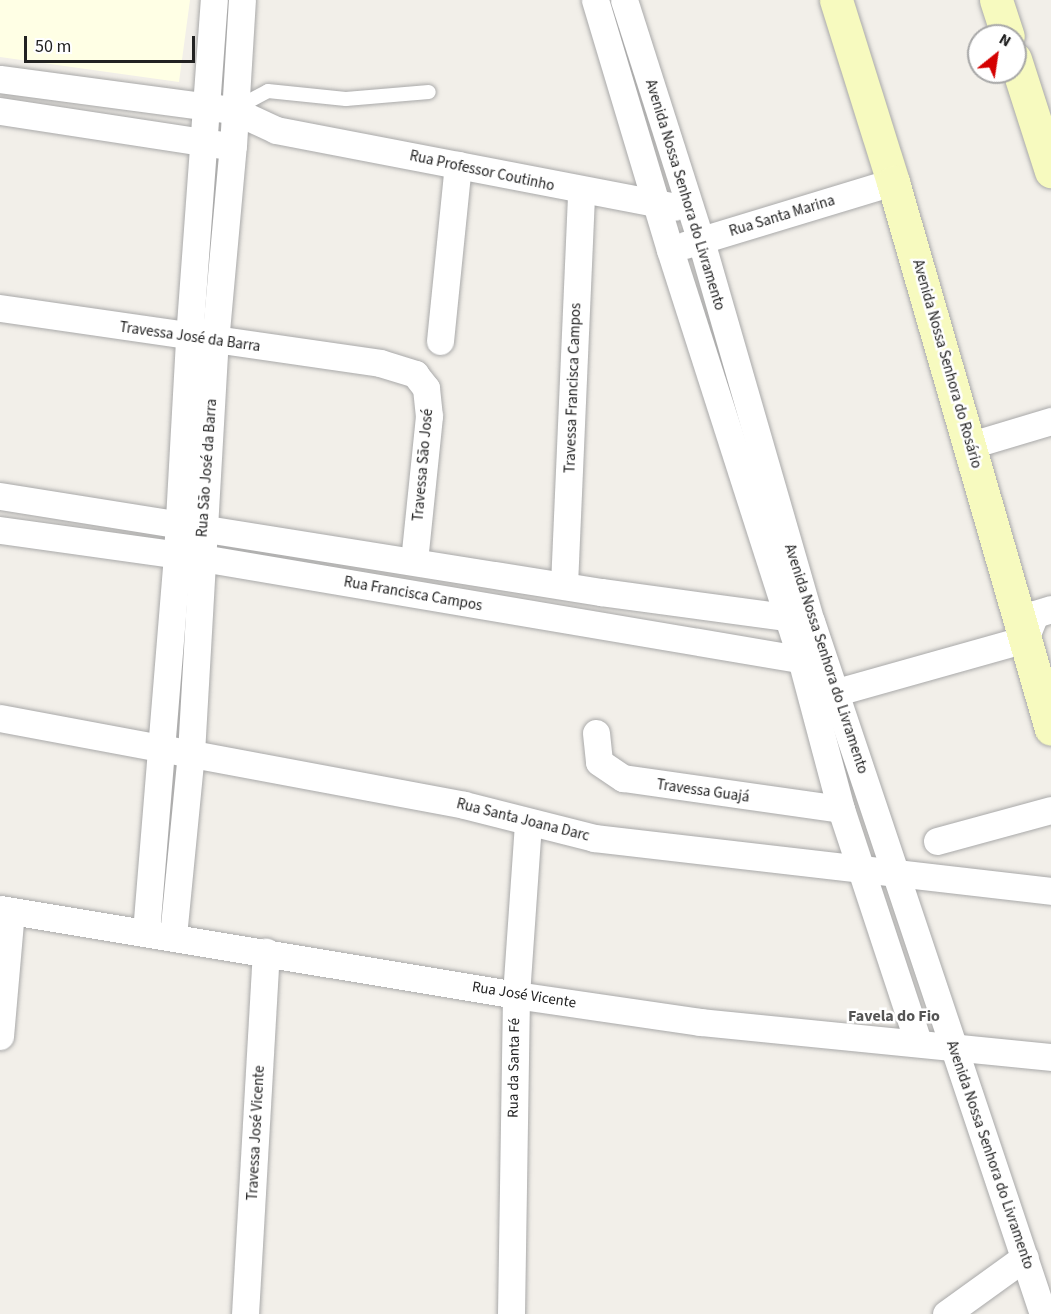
<!DOCTYPE html>
<html>
<head>
<meta charset="utf-8">
<style>
  body { margin:0 }
  #map { position:relative; width:1051px; height:1314px; overflow:hidden; background:#f2efe9; font-family:"Source Sans 3",sans-serif }
  div>[style] { position:absolute }
  [style*='--x'] { left:calc(var(--x)*1px); top:calc(var(--y)*1px); width:calc(var(--w)*1px); rotate:calc(var(--a)*1deg) }
  .education>* { inset:0; background:#ffffe5 }
  .roads { filter:drop-shadow(0 0 2px #a9a9a9) drop-shadow(0 0 2px #a9a9a9) }
  .lane>* { height:14px; margin:-7px; padding:0 7px; transform-origin:7px; border-radius:7px; background:#fff }
  .street>* { height:27px; margin:-13.5px; padding:0 13.5px; transform-origin:13.5px; border-radius:13.5px; background:#fff }
  .secondary>* { height:33px; margin:-16.5px; padding:0 16.5px; transform-origin:16.5px; border-radius:16.5px; background:#f7fabf }
  span { translate:-50% -50%; white-space:nowrap; text-align:center; line-height:1.15; -webkit-text-stroke:5px #fff; paint-order:stroke }
  .street-label { font-size:15px; color:#222 }
  .neighbourhood-label { font-size:16px; color:#555; font-weight:700 }
  .north { position:absolute; left:967px; top:24px; width:60px; height:60px; box-sizing:border-box; background:#fff; border:2px solid #a7a7a7; border-radius:50%; rotate:30deg; font-size:16px; font-weight:700; line-height:24px; text-align:center; color:#222 }
  .north::after { content:''; display:block; margin:auto; width:21px; height:27px; background:#d40000; clip-path:polygon(50% 0,100% 100%,50% 72%,0 100%) }
  .scale { position:absolute; left:24px; top:36px; width:171px; height:27px; box-sizing:border-box; border:3px solid #222; border-top:0; padding-left:8px; font-size:18px; line-height:21px; white-space:nowrap; color:#222; -webkit-text-stroke:4px #fff; paint-order:stroke }
</style>
</head>
<body>
<div id="map">
  <div class="education">
    <i style="clip-path:polygon(0 0,190px 0,179px 82px,0 57px)"></i>
  </div>
  <div class="roads">
    <div class="lane">
      <i style="--x:236;--y:108;--w:36;--a:-28"></i>
      <i style="--x:268;--y:91;--w:78;--a:5.9"></i>
      <i style="--x:346;--y:99;--w:83;--a:-4.8"></i>
    </div>
    <div class="street">
      <i style="--x:595;--y:0;--w:261;--a:73.3"></i>
      <i style="--x:670;--y:250;--w:429;--a:72.2"></i>
      <i style="--x:801;--y:659;--w:155;--a:75.1"></i>
      <i style="--x:841;--y:809;--w:245;--a:71.7"></i>
      <i style="--x:624;--y:0;--w:253;--a:72.3"></i>
      <i style="--x:701;--y:241;--w:396;--a:73.9"></i>
      <i style="--x:811;--y:621;--w:731;--a:71.49"></i>
      <i style="--x:0;--y:79;--w:235;--a:7.6"></i>
      <i style="--x:233;--y:110;--w:47;--a:24.9"></i>
      <i style="--x:276;--y:130;--w:406;--a:10.9"></i>
      <i style="--x:0;--y:111;--w:224;--a:8.7"></i>
      <i style="--x:685;--y:245;--w:217;--a:-16.9"></i>
      <i style="--x:0;--y:308;--w:384;--a:8.2"></i>
      <i style="--x:380;--y:363;--w:37;--a:17"></i>
      <i style="--x:415;--y:374;--w:18;--a:52"></i>
      <i style="--x:426;--y:388;--w:28;--a:84"></i>
      <i style="--x:429;--y:416;--w:146;--a:95.9"></i>
      <i style="--x:440;--y:341;--w:177;--a:-84.2"></i>
      <i style="--x:971;--y:445;--w:84;--a:-16.7"></i>
      <i style="--x:0;--y:496;--w:609;--a:9.08"></i>
      <i style="--x:601;--y:592;--w:202;--a:7.7"></i>
      <i style="--x:0;--y:530;--w:204;--a:7.9"></i>
      <i style="--x:202;--y:558;--w:623;--a:9.61"></i>
      <i style="--x:564;--y:585;--w:393;--a:-87.5"></i>
      <i style="--x:837;--y:692;--w:195;--a:-15.7"></i>
      <i style="--x:1025;--y:639;--w:27;--a:-68"></i>
      <i style="--x:1035;--y:614;--w:17;--a:-17"></i>
      <i style="--x:0;--y:718;--w:472;--a:10.6"></i>
      <i style="--x:464;--y:805;--w:134;--a:14.2"></i>
      <i style="--x:594;--y:838;--w:460;--a:6.6"></i>
      <i style="--x:596;--y:733;--w:29;--a:84"></i>
      <i style="--x:599;--y:762;--w:29;--a:34"></i>
      <i style="--x:623;--y:778;--w:220;--a:8.1"></i>
      <i style="--x:937;--y:841;--w:118;--a:-15.2"></i>
      <i style="--x:0;--y:909;--w:523;--a:9.46"></i>
      <i style="--x:516;--y:995;--w:186;--a:8.3"></i>
      <i style="--x:700;--y:1022;--w:353;--a:5.7"></i>
      <i style="--x:146;--y:932;--w:378;--a:-85.3"></i>
      <i style="--x:177;--y:555;--w:217;--a:-86.8"></i>
      <i style="--x:189;--y:338;--w:339;--a:-85.8"></i>
      <i style="--x:173;--y:936;--w:184;--a:-84.4"></i>
      <i style="--x:191;--y:753;--w:412;--a:-86.7"></i>
      <i style="--x:215;--y:342;--w:197;--a:-84.8"></i>
      <i style="--x:233;--y:146;--w:146;--a:-86.5"></i>
      <i style="--x:0;--y:1036;--w:125;--a:-85"></i>
      <i style="--x:245;--y:1314;--w:363;--a:-86.7"></i>
      <i style="--x:511;--y:1314;--w:319;--a:-89.1"></i>
      <i style="--x:516;--y:995;--w:173;--a:-86"></i>
      <i style="--x:946;--y:1314;--w:97;--a:-35.8"></i>
    </div>
    <div class="secondary">
      <i style="--x:836;--y:0;--w:191;--a:72.6"></i>
      <i style="--x:893;--y:182;--w:569;--a:73.89"></i>
      <i style="--x:996;--y:0;--w:38;--a:72"></i>
      <i style="--x:1015;--y:59;--w:118;--a:72.2"></i>
    </div>
  </div>
  <div class="street-label">
    <span style="left:482px;top:171px;rotate:12deg">Rua Professor Coutinho</span>
    <span style="left:685px;top:195px;rotate:73deg">Avenida Nossa Senhora do Livramento</span>
    <span style="left:782px;top:216px;rotate:-17deg">Rua Santa Marina</span>
    <span style="left:190px;top:337px;rotate:8deg">Travessa José da Barra</span>
    <span style="left:947px;top:364px;rotate:74deg">Avenida Nossa Senhora do Rosário</span>
    <span style="left:573px;top:388px;rotate:-88deg">Travessa Francisca Campos</span>
    <span style="left:423px;top:465px;rotate:-85deg">Travessa São José</span>
    <span style="left:207px;top:468px;rotate:-86deg">Rua São José da Barra</span>
    <span style="left:413px;top:594px;rotate:10deg">Rua Francisca Campos</span>
    <span style="left:826px;top:659px;rotate:72deg">Avenida Nossa Senhora do Livramento</span>
    <span style="left:703px;top:791px;rotate:8deg">Travessa Guajá</span>
    <span style="left:523px;top:820px;rotate:14deg">Rua Santa Joana Darc</span>
    <span style="left:524px;top:995px;rotate:9deg">Rua José Vicente</span>
    <span style="left:514px;top:1068px;rotate:-89deg">Rua da Santa Fé</span>
    <span style="left:256px;top:1133px;rotate:-87deg">Travessa José Vicente</span>
    <span style="left:990px;top:1155px;rotate:71deg">Avenida Nossa Senhora do Livramento</span>
  </div>
  <div class="neighbourhood-label">
    <span style="left:894px;top:1016px">Favela do Fio</span>
  </div>
  <div class="north">N</div>
  <div class="scale">50 m</div>
</div>
</body>
</html>
